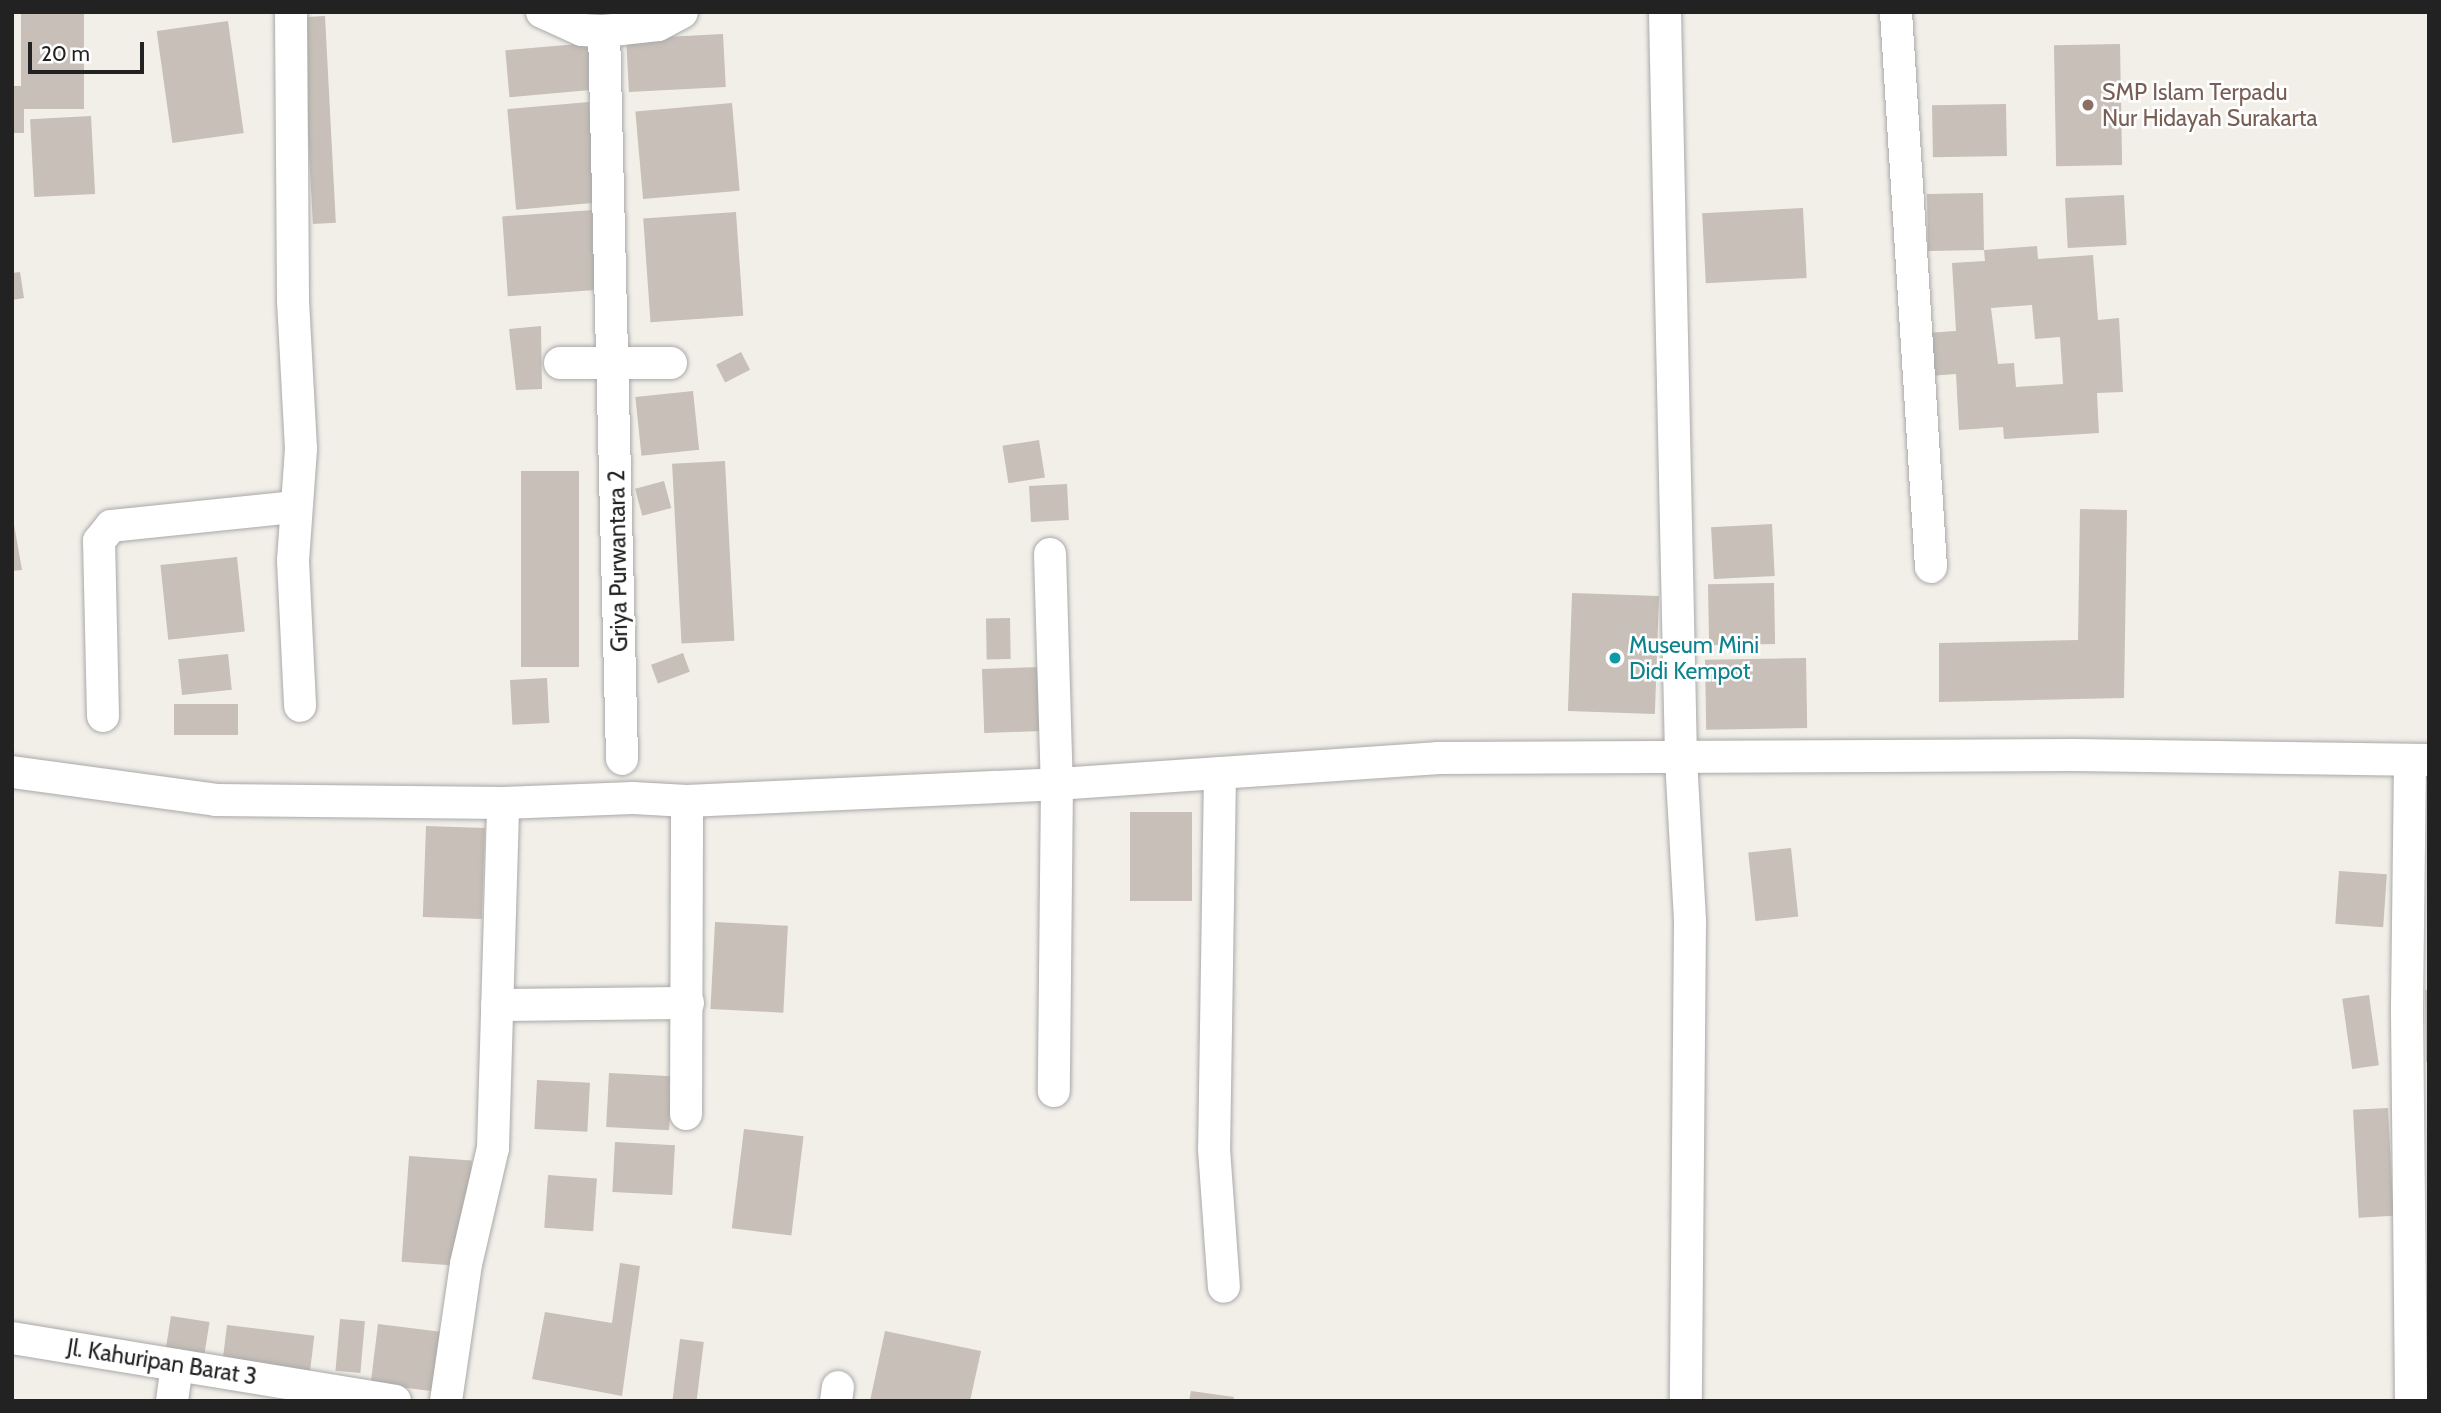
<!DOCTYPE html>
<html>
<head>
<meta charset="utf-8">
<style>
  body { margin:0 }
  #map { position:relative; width:2441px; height:1413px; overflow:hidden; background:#f2efe9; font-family:Cabin,sans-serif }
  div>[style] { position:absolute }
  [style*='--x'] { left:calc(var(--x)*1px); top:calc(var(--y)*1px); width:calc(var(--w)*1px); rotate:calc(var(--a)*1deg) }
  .building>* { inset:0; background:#c7bfb8; transform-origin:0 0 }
  .roads { filter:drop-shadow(0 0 2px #a9a9a9) drop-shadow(0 0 2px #a9a9a9) }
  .minor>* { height:32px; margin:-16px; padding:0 16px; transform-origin:16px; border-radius:16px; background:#fff }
  .dots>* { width:19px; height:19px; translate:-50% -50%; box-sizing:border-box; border:4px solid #fff; border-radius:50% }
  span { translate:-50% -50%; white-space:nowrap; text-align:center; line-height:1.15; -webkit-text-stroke:5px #fff; paint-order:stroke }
  .education-label { font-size:23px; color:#785e54 }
  .left { translate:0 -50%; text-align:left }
  .street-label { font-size:23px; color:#222 }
  .culture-label { font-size:23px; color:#0d838f }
  .frame { position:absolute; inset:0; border:14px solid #222; pointer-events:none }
  .scale { position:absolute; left:28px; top:42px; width:116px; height:32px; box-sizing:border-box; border:4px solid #222; border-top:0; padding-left:9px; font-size:21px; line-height:24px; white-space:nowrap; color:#222; -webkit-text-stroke:5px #fff; paint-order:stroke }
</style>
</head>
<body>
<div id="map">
  <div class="building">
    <i style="left:21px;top:12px;width:63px;height:97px"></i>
    <i style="left:325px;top:16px;width:207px;height:23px;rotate:87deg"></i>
    <i style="left:228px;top:21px;width:113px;height:72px;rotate:82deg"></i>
    <i style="left:723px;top:34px;width:53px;height:97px;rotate:87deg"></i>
    <i style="left:589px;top:43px;width:47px;height:84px;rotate:85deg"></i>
    <i style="left:2120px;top:44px;width:121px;height:66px;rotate:89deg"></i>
    <i style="left:12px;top:86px;width:12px;height:47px"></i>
    <i style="left:589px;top:102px;width:101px;height:82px;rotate:85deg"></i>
    <i style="left:732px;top:103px;width:88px;height:97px;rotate:85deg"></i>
    <i style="left:2006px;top:104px;width:52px;height:74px;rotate:89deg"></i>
    <i style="left:91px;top:116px;width:78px;height:61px;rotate:87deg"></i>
    <i style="left:1983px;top:193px;width:57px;height:56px;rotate:89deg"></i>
    <i style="left:2124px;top:195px;width:50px;height:59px;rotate:87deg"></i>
    <i style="left:1803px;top:208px;width:70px;height:101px;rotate:87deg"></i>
    <i style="left:594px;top:210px;width:80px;height:92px;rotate:86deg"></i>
    <i style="left:736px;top:212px;width:104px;height:93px;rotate:86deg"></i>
    <i style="clip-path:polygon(evenodd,2037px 246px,2038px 259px,2093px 255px,2098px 320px,2119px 318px,2123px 392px,2097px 393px,2099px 433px,2004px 439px,2003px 427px,1959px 430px,1956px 374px,1929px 376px,1926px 333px,1956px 331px,1952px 263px,1985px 261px,1984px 250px,2037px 246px,2032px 305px,2035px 339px,2060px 337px,2063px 384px,2016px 387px,2014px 363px,1998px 364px,1991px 308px,2032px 305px)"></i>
    <i style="clip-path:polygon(20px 272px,24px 298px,12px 300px,12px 273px)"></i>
    <i style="clip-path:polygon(541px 326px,542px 389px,516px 390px,509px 329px)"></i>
    <i style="left:741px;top:352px;width:20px;height:28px;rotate:63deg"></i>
    <i style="left:693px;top:391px;width:59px;height:58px;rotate:84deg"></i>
    <i style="left:1039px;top:440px;width:38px;height:37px;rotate:81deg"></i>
    <i style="left:725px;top:461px;width:180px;height:53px;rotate:87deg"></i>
    <i style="left:521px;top:471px;width:58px;height:196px"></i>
    <i style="left:664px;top:481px;width:28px;height:30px;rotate:75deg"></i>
    <i style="left:1067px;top:484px;width:36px;height:38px;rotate:87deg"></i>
    <i style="clip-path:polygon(2080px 509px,2127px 510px,2124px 698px,1939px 702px,1939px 643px,2078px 640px)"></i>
    <i style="clip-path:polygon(12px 513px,22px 570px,12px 571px)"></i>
    <i style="left:1772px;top:524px;width:52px;height:61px;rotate:87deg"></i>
    <i style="left:237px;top:557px;width:75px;height:77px;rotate:84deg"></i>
    <i style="left:1774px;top:583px;width:61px;height:66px;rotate:89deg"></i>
    <i style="left:1659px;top:596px;width:118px;height:87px;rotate:92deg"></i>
    <i style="left:1010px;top:618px;width:41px;height:24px;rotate:89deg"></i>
    <i style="left:683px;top:653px;width:20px;height:34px;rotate:70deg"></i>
    <i style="left:228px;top:654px;width:36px;height:50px;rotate:84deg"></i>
    <i style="left:1806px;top:658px;width:70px;height:101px;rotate:89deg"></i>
    <i style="left:1040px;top:667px;width:64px;height:58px;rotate:88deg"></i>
    <i style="left:547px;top:678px;width:45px;height:37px;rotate:87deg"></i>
    <i style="left:238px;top:704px;width:31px;height:64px;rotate:90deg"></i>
    <i style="left:1192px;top:812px;width:89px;height:62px;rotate:90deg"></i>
    <i style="left:426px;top:826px;width:59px;height:91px;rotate:2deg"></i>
    <i style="left:1791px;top:848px;width:69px;height:43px;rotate:84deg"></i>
    <i style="left:2339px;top:871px;width:48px;height:53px;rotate:4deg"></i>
    <i style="left:715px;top:922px;width:73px;height:87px;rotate:3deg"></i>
    <i style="clip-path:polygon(2425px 990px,2429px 990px,2429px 1062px,2426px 1062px)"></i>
    <i style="left:2369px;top:995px;width:71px;height:27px;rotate:82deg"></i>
    <i style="left:609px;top:1073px;width:63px;height:54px;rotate:3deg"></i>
    <i style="left:537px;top:1080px;width:53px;height:49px;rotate:3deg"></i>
    <i style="left:2388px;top:1108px;width:108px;height:35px;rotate:87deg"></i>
    <i style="left:744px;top:1129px;width:60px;height:100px;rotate:7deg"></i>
    <i style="left:615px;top:1142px;width:60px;height:50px;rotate:3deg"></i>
    <i style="left:409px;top:1156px;width:63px;height:106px;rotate:4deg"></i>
    <i style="left:548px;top:1175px;width:49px;height:53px;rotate:4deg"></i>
    <i style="clip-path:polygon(620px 1263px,640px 1266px,622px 1396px,532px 1379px,545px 1312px,612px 1323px)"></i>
    <i style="left:171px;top:1316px;width:39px;height:34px;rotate:9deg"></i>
    <i style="left:340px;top:1319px;width:25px;height:52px;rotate:5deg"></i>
    <i style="left:378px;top:1324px;width:67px;height:60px;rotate:7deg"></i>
    <i style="left:227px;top:1325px;width:88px;height:39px;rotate:7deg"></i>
    <i style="clip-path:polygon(885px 1331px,981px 1351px,970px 1401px,870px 1401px)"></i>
    <i style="left:680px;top:1339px;width:24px;height:63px;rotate:7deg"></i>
    <i style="clip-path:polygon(1191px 1391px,1234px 1397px,1233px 1401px,1189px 1401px)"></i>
  </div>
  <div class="roads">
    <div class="minor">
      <i style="--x:291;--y:12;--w:289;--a:89.6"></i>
      <i style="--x:293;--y:301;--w:148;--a:86.9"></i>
      <i style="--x:301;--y:449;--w:112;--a:94.1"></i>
      <i style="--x:293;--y:561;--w:145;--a:87.2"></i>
      <i style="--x:542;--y:12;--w:44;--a:24.2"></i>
      <i style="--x:582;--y:30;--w:22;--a:3"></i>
      <i style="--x:604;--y:31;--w:54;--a:-6.3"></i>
      <i style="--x:658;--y:25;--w:27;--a:-28"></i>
      <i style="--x:1665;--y:12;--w:747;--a:88.77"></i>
      <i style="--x:1681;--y:759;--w:163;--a:86.8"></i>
      <i style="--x:1690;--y:922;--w:479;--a:90.5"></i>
      <i style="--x:1896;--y:12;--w:556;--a:86.39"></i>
      <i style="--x:604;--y:31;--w:728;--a:88.58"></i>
      <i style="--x:560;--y:363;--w:111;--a:0"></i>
      <i style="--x:1050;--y:554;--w:230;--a:88.3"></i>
      <i style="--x:1057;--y:784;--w:307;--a:90.6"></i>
      <i style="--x:103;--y:716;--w:175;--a:-91.3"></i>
      <i style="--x:99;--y:541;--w:19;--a:-51"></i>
      <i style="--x:111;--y:526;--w:184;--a:-5.9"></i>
      <i style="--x:2410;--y:761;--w:253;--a:90.7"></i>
      <i style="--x:2407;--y:1014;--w:387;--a:89.4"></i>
      <i style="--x:12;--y:772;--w:206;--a:7.8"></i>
      <i style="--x:216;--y:800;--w:287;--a:0.6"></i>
      <i style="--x:1220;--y:773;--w:376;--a:90.9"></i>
      <i style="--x:1214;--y:1149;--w:138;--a:85.9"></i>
      <i style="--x:497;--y:1005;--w:191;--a:-0.6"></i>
      <i style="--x:686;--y:1114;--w:313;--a:-89.8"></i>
      <i style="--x:12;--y:1338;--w:388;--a:9.3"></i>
      <i style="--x:172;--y:1401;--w:36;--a:-82"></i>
      <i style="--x:446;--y:1401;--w:138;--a:-81.7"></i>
      <i style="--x:466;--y:1264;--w:119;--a:-76.9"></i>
      <i style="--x:493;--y:1148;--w:345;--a:-88.3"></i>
      <i style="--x:503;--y:803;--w:130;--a:-2.2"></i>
      <i style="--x:633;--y:798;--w:54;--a:3.2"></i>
      <i style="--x:687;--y:801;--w:370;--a:-2.6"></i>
      <i style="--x:1057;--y:784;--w:382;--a:-3.9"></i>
      <i style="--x:1438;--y:758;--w:636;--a:-0.27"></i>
      <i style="--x:2074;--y:755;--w:355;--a:0.8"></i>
      <i style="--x:836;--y:1401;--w:14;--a:-82"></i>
    </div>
  </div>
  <div class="dots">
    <i style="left:2088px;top:105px;background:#8d6e63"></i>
    <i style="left:1615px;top:658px;background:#0f9aa8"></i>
  </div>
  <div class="education-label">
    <span class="left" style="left:2102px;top:105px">SMP Islam Terpadu<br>Nur Hidayah Surakarta</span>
  </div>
  <div class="street-label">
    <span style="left:618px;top:561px;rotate:-91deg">Griya Purwantara 2</span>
    <span style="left:162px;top:1362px;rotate:9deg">Jl. Kahuripan Barat 3</span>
  </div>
  <div class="culture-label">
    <span class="left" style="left:1629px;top:658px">Museum Mini<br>Didi Kempot</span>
  </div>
  <div class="frame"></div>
  <div class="scale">20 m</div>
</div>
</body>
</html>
